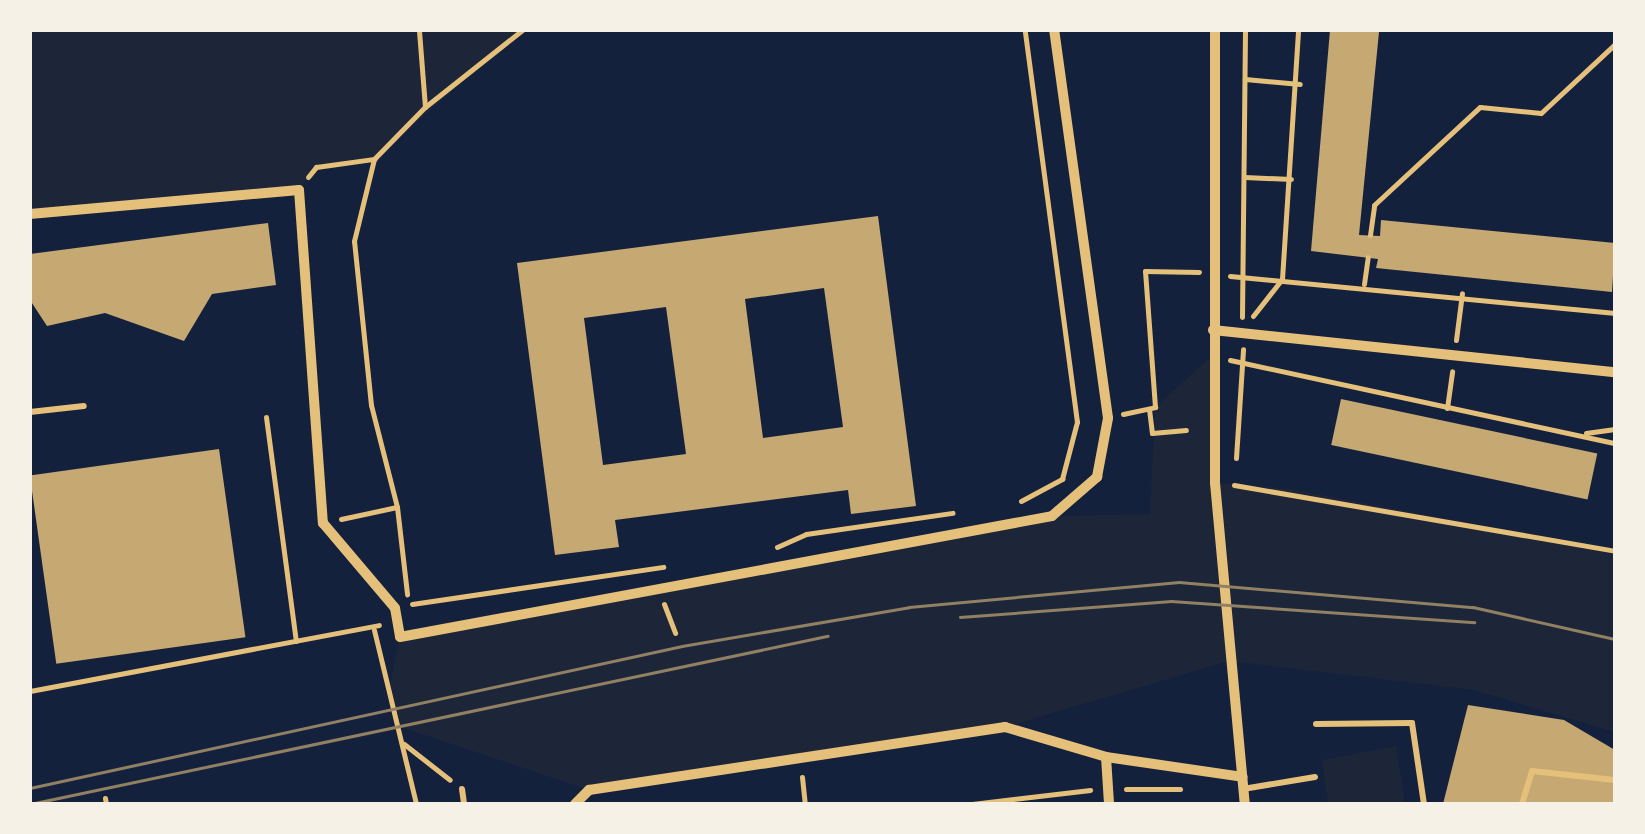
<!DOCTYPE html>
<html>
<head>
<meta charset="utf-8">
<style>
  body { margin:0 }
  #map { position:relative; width:1645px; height:834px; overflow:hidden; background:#14213d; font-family:Mulish,sans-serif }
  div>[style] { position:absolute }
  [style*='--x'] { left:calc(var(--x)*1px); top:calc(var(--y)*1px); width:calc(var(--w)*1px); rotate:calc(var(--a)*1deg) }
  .green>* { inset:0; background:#1d2539 }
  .building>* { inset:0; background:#c6a872; transform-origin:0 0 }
  .path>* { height:5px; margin:-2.5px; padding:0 2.5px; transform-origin:2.5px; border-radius:2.5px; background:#e5c07b }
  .service>* { height:6px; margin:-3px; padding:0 3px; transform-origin:3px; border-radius:3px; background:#e5c07b }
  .minor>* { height:10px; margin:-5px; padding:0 5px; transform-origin:5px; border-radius:5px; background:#e5c07b }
  .tram>* { height:2.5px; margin:-1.25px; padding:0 1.25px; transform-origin:1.25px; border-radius:1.25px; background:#918062 }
  span { translate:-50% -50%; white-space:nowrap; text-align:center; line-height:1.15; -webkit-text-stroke:8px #f6f1e7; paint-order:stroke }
  .frame { position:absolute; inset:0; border:32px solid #f6f1e7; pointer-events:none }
</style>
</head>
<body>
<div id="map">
  <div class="green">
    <i style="clip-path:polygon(30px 30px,522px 30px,374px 159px,316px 167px,299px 190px,30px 214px)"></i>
    <i style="clip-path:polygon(1212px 356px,1215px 483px,1290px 489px,1615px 551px,1615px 732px,1474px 690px,1229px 661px,1005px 727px,589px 790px,398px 726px,389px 690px,400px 637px,1052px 516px,1150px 514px,1155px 407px)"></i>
    <i style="clip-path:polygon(1396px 746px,1405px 804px,1328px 804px,1322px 760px)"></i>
  </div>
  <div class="building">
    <i style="clip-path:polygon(1330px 30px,1379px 32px,1359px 235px,1380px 236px,1381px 220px,1615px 243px,1612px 292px,1376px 268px,1378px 259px,1311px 251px)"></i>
    <i style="clip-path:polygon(evenodd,878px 216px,916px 506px,851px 514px,848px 490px,615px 520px,619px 547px,555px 555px,517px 263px,878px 216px,824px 288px,843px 427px,763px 438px,745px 299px,824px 288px,878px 216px,666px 307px,686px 454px,603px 465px,584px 318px,666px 307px)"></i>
    <i style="clip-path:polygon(268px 223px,276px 285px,212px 294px,184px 341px,105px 313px,47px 326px,30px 300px,30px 254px)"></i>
    <i style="left:1341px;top:399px;width:262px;height:47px;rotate:12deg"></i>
    <i style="left:219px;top:449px;width:190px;height:191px;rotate:82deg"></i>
    <i style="clip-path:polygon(1468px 705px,1564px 720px,1615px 750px,1615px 804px,1443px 804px)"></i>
  </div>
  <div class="path">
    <i style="--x:1245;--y:79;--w:55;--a:5.2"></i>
    <i style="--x:425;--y:107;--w:124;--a:-38.4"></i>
    <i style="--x:308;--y:177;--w:13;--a:-51"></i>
    <i style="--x:316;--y:167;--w:59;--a:-7.9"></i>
    <i style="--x:1244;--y:177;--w:47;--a:2.4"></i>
    <i style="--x:1370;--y:235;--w:30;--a:-82"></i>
    <i style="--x:1374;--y:205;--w:144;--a:-42.8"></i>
    <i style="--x:1480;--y:107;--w:61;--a:5.6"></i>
    <i style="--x:1541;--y:113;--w:101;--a:-43"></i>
    <i style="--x:1230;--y:276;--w:387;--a:5.5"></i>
    <i style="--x:1364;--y:284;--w:27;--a:-82"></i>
    <i style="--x:1253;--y:316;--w:47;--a:-51.9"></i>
    <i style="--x:1282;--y:279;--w:250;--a:-86.3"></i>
    <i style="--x:1242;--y:317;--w:287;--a:-89.4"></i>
    <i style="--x:1456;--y:340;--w:47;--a:-82.7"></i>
    <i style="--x:1230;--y:360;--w:394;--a:12.2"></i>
    <i style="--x:1447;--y:408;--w:37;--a:-82"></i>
    <i style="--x:1149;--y:409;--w:24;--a:83"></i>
    <i style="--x:1152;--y:433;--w:34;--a:-5"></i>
    <i style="--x:1123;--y:414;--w:33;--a:-12"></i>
    <i style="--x:1155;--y:407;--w:136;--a:-94.2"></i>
    <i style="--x:1145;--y:271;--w:54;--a:1.1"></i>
    <i style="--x:266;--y:417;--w:226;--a:82.4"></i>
    <i style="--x:1586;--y:433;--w:29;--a:-8"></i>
    <i style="--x:1236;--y:458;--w:109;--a:-86.3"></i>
    <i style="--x:1234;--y:485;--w:387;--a:9.8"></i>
    <i style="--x:1021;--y:501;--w:47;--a:-28.2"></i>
    <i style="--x:1062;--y:479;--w:59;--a:-75.3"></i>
    <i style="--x:1077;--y:422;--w:395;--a:-97.6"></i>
    <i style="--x:397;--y:507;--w:88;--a:83.4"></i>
    <i style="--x:341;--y:519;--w:57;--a:-12.1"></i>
    <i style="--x:397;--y:507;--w:105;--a:-104.3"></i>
    <i style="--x:371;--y:405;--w:165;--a:-95.9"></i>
    <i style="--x:354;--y:241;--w:84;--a:-76.3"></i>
    <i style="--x:374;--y:159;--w:73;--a:-45.6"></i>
    <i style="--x:425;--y:107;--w:77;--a:-94.5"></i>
    <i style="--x:777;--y:547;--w:32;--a:-24"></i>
    <i style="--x:806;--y:534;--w:148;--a:-8.2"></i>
    <i style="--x:412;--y:604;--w:254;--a:-8.4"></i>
    <i style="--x:664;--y:604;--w:31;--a:69"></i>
    <i style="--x:374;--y:630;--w:179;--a:76.4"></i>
    <i style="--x:30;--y:691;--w:355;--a:-10.7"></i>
    <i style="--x:404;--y:744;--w:58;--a:38"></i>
    <i style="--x:802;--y:777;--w:27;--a:84"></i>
    <i style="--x:1126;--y:789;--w:54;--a:0"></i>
    <i style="--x:105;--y:798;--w:6;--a:81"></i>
    <i style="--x:972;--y:804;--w:119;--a:-6.8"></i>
  </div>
  <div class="service">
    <i style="--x:30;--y:412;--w:54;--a:-6.3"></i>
    <i style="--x:1316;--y:724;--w:96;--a:-0.6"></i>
    <i style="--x:1412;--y:723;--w:82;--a:81.6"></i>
    <i style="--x:462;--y:789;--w:15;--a:82"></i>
    <i style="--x:1243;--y:789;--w:73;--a:-9.5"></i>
    <i style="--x:1522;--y:804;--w:34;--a:-73"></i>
    <i style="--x:1532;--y:771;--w:83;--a:6.2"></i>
  </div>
  <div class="minor">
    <i style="--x:1215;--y:30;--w:453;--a:90"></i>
    <i style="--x:1215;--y:483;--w:322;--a:84.7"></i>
    <i style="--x:30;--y:214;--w:270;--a:-5.1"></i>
    <i style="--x:299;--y:190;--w:334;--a:85.9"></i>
    <i style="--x:323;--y:523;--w:111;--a:49.7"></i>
    <i style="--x:395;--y:608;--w:29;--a:80"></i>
    <i style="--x:400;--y:637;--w:663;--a:-10.51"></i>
    <i style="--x:1052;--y:516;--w:60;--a:-40.9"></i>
    <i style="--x:1097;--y:477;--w:60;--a:-79.4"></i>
    <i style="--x:1108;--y:418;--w:392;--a:-97.9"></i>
    <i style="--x:1213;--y:330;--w:404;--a:6"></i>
    <i style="--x:1106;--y:757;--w:47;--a:86.3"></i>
    <i style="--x:575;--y:804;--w:20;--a:-45"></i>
    <i style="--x:589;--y:790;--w:421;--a:-8.6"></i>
    <i style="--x:1005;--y:727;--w:105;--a:16.5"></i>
    <i style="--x:1106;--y:757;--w:138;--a:8.3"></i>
  </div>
  <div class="tram">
    <i style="--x:960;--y:617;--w:212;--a:-4.3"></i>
    <i style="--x:1171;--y:601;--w:304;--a:4"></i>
    <i style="--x:30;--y:788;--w:667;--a:-12.29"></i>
    <i style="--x:682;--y:646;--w:230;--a:-9.7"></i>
    <i style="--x:909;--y:607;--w:271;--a:-5.3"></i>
    <i style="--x:1179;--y:582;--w:295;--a:4.9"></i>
    <i style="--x:1473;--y:607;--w:146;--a:12.7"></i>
    <i style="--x:30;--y:804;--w:815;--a:-11.9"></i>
  </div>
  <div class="frame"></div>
</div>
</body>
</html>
